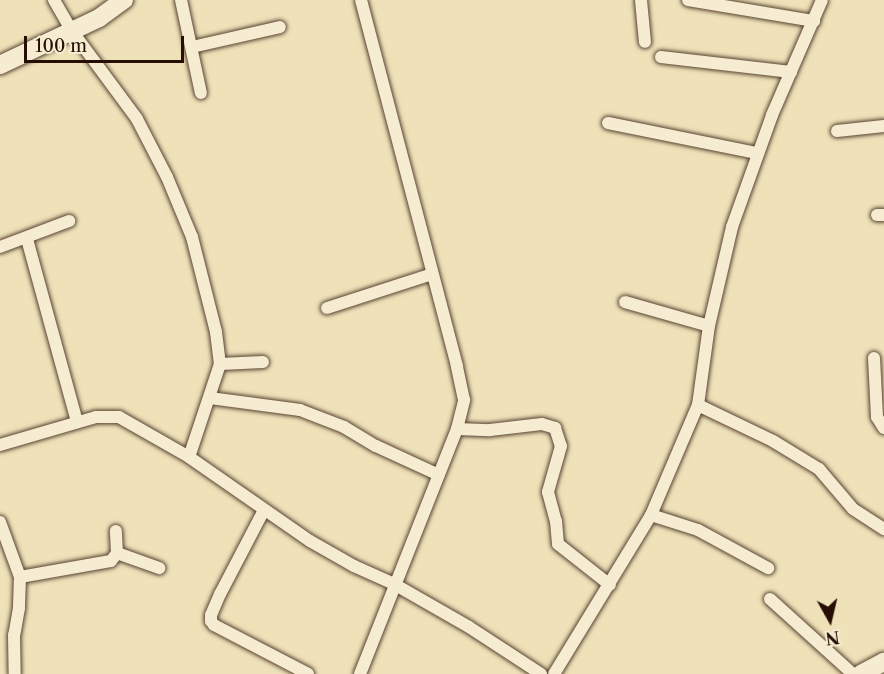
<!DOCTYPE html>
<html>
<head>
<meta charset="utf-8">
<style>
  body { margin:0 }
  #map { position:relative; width:884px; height:674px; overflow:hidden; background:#efe2b9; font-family:"Libre Caslon Text",serif }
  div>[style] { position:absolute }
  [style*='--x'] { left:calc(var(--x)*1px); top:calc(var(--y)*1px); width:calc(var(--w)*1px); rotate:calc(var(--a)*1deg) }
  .roads { filter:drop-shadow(0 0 2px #594332) drop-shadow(0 0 2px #594332) }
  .street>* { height:12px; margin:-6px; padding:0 6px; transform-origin:6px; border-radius:6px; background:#f5ecd2 }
  .secondary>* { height:18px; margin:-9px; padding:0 9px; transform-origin:9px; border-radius:9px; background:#f5ecd2 }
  span { translate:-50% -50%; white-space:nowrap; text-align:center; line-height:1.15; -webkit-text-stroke:4.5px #f5ecd2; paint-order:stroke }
  .north { position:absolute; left:800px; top:590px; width:60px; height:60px; -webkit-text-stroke:4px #f5ecd2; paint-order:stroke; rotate:172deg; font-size:16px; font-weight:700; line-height:24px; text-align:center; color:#270e05 }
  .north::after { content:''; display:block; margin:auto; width:21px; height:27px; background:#270e05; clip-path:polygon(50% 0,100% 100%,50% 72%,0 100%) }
  .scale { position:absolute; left:24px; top:36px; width:160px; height:27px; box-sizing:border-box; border:3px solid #270e05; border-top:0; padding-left:8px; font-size:18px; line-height:21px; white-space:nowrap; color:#270e05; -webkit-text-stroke:4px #f5ecd2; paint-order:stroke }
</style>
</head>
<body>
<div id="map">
  <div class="roads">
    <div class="street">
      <i style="--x:54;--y:0;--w:36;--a:60"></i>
      <i style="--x:72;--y:31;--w:109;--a:53.5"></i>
      <i style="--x:137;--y:119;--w:65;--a:62.7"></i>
      <i style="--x:167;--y:177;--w:65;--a:67.4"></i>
      <i style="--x:192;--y:237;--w:98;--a:75.8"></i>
      <i style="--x:216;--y:332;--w:32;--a:83"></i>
      <i style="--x:220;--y:364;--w:98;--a:108.4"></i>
      <i style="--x:181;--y:0;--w:95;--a:77.9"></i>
      <i style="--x:641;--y:0;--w:42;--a:84.6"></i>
      <i style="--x:688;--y:0;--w:128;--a:9.5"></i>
      <i style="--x:192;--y:47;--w:90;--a:-12.8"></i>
      <i style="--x:661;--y:57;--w:131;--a:6.6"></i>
      <i style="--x:608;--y:123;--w:152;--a:11.4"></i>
      <i style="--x:837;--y:131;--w:47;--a:-6.1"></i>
      <i style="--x:877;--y:215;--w:7;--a:0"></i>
      <i style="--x:27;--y:239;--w:190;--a:74.7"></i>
      <i style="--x:0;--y:247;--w:74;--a:-20.6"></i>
      <i style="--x:625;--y:302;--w:87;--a:15.9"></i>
      <i style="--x:327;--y:308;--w:110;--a:-17.9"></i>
      <i style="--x:874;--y:358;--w:59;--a:87.1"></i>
      <i style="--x:877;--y:417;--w:13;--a:58"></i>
      <i style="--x:220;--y:364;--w:43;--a:-2.7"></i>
      <i style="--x:210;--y:398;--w:91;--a:7.6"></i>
      <i style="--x:300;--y:410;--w:47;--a:21.1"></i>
      <i style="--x:344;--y:427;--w:37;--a:31"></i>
      <i style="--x:376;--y:446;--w:69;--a:24.7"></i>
      <i style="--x:698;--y:405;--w:83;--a:25.6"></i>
      <i style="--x:773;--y:441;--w:54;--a:31.3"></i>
      <i style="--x:819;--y:469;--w:52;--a:49.6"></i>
      <i style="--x:853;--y:509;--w:37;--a:33"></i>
      <i style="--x:457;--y:429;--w:33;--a:2"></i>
      <i style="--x:490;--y:430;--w:52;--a:-6.6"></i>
      <i style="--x:542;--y:424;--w:14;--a:17"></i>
      <i style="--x:555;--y:428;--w:19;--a:72"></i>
      <i style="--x:561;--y:446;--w:48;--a:105.8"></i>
      <i style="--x:548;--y:492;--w:30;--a:75"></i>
      <i style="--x:556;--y:521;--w:23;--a:85"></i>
      <i style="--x:558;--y:544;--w:66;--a:38.3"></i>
      <i style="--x:0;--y:445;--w:100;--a:-16.3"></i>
      <i style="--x:96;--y:417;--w:23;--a:0"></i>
      <i style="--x:119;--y:417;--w:81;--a:29.7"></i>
      <i style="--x:189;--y:457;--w:147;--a:34.8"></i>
      <i style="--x:310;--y:541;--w:51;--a:29.6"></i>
      <i style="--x:354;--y:566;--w:44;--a:24.2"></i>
      <i style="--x:394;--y:584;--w:86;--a:29.8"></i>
      <i style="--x:469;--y:627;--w:86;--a:33.1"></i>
      <i style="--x:264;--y:510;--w:95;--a:117.6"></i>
      <i style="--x:220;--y:594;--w:23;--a:113"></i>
      <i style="--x:211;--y:615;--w:6;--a:90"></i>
      <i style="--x:211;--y:621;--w:5;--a:53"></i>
      <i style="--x:214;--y:625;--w:106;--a:27.5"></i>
      <i style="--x:651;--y:515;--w:49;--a:17.7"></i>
      <i style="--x:698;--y:530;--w:80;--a:28.5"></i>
      <i style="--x:0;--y:522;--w:59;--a:70"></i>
      <i style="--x:20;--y:577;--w:31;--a:92"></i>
      <i style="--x:19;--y:608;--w:27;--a:100"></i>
      <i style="--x:14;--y:635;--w:39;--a:89"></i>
      <i style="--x:117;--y:553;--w:45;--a:19.7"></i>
      <i style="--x:20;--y:577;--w:92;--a:-10"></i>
      <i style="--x:111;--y:561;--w:10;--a:-53"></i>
      <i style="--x:117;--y:553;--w:22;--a:-93"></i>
      <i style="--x:770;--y:599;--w:112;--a:42.1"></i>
      <i style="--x:360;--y:674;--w:264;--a:-68.4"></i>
      <i style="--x:457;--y:429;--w:30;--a:-76"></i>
      <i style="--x:464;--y:400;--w:35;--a:-102"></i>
      <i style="--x:457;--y:366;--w:378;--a:-104.7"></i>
      <i style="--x:554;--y:674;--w:186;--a:-58.6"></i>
      <i style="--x:651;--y:515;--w:120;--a:-66.9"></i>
      <i style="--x:698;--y:405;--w:80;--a:-82.1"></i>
      <i style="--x:709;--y:326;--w:102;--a:-76.9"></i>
      <i style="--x:732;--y:227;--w:119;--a:-70.3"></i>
      <i style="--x:772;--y:115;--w:125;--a:-66.5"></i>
    </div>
    <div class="secondary">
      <i style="--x:0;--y:65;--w:110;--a:-25.4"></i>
      <i style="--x:99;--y:18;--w:31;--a:-36"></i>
      <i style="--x:861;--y:674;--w:26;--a:-28"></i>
    </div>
  </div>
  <div class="north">N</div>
  <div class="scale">100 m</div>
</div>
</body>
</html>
